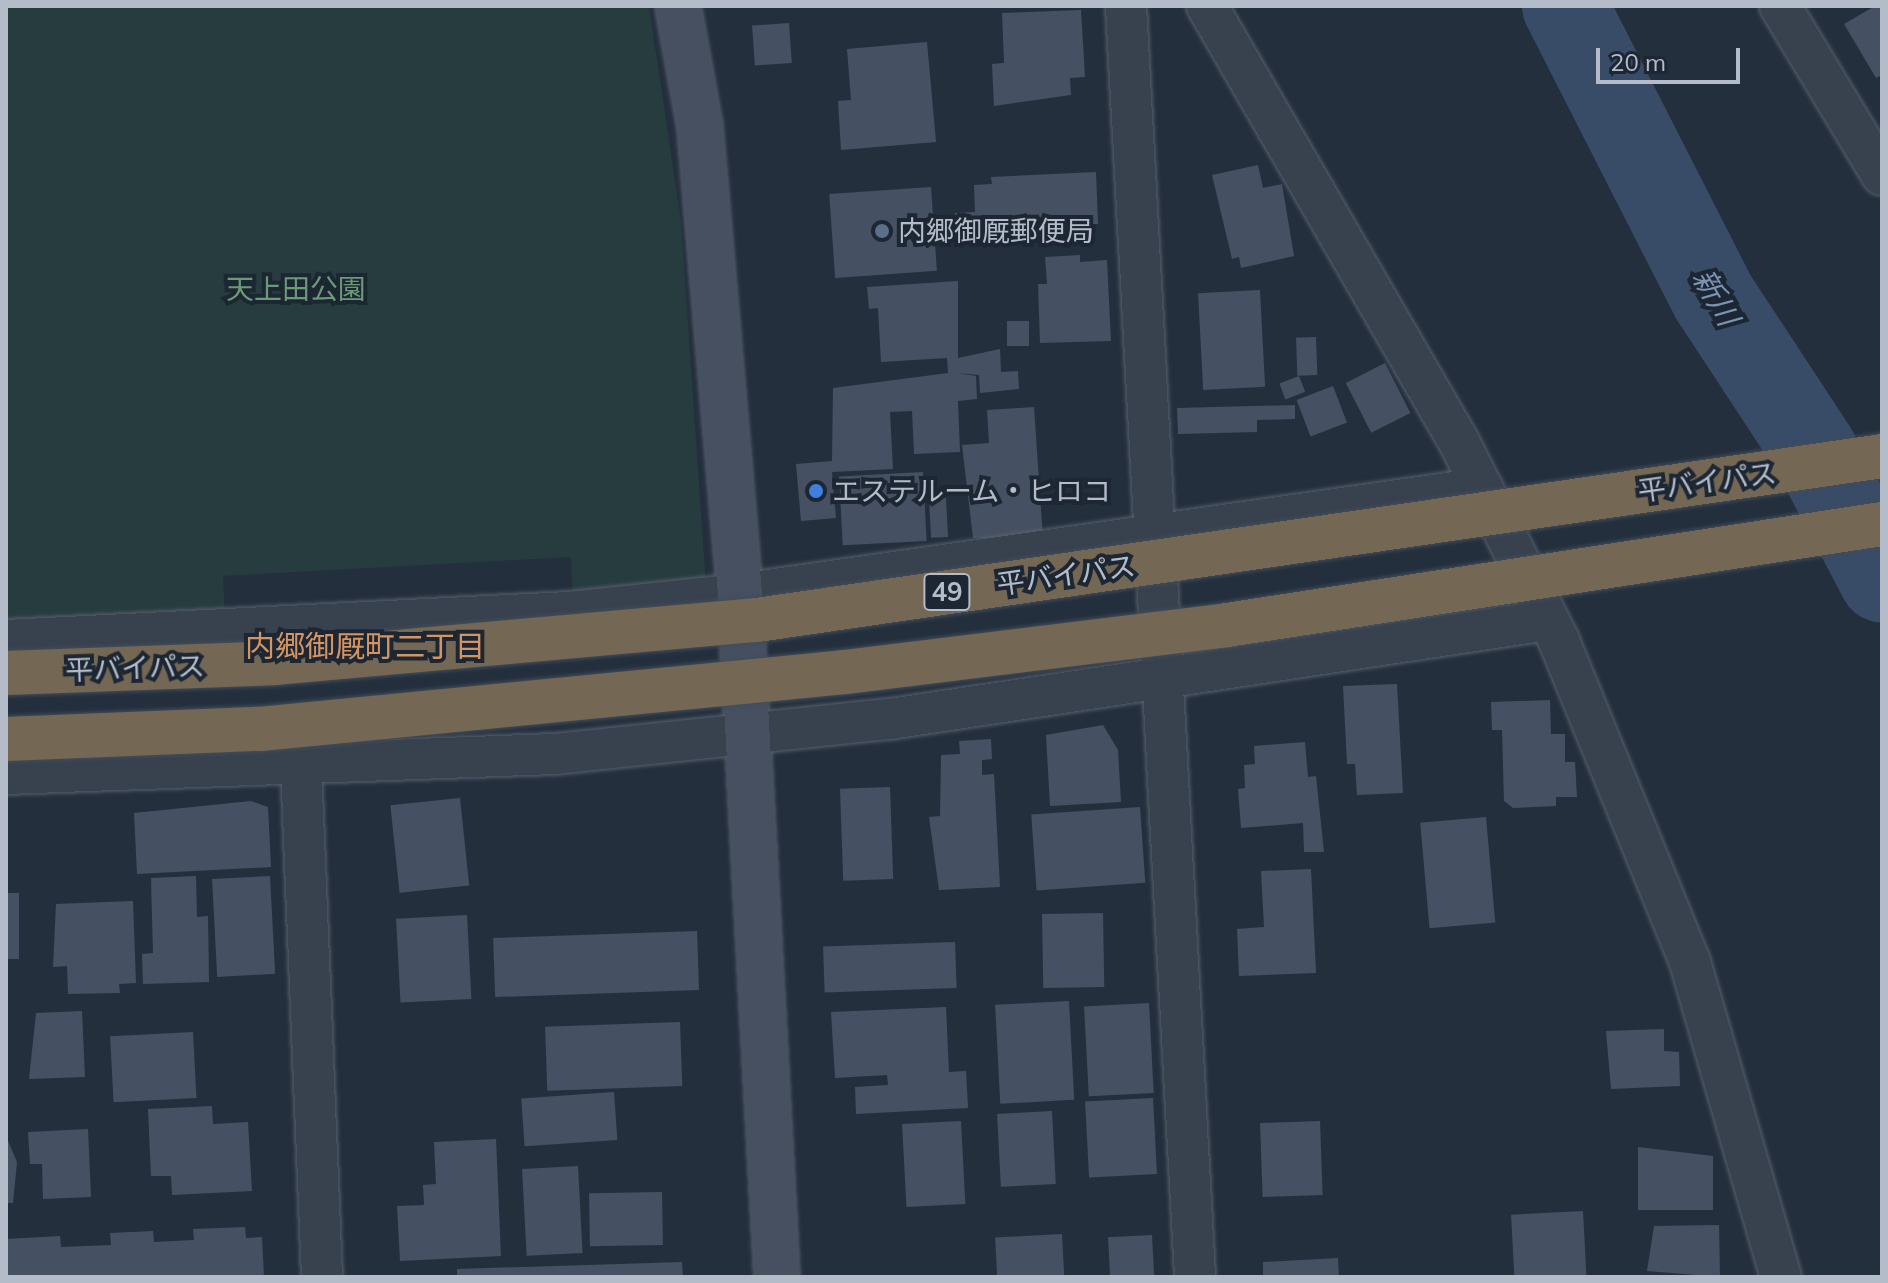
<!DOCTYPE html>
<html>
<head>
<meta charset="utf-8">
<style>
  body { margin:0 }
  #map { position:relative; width:1888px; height:1283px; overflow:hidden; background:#242f3e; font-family:Mulish,"Noto Sans JP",sans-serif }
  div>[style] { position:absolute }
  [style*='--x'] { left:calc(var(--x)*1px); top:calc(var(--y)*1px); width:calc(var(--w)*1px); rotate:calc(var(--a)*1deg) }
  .green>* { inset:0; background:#263c3f }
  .river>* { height:86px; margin:-43px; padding:0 43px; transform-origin:43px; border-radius:43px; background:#394c67 }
  .building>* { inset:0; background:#455162; transform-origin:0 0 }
  .roads { filter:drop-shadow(0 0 2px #565f6c) drop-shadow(0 0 2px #565f6c) }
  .street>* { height:40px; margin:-20px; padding:0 20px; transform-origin:20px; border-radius:20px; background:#38414e }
  .secondary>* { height:44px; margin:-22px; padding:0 22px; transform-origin:22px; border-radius:22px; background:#465061 }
  .bridges { filter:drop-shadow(0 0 2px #434c59) drop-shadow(0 0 2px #434c59) }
  .highway-bridge>* { height:44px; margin:-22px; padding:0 22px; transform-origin:22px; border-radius:22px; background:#746855 }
  .dots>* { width:22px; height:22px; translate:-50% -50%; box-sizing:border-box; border:4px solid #1d2633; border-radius:50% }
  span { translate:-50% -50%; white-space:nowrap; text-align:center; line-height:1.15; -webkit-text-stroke:8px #1d2633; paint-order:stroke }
  .shield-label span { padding:2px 6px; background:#1d2633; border:2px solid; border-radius:6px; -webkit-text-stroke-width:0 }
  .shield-label { font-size:26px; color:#b4bcc9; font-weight:700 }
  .poi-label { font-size:28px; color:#b4bcc9 }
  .left { translate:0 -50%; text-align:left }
  .park-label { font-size:28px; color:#6b9a76 }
  .street-label { font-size:28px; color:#b4bcc9 }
  .water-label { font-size:30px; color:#7c92b1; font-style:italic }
  .neighbourhood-label { font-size:30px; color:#d59563 }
  .frame { position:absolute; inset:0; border:8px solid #b4bcc9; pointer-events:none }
  .scale { position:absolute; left:1596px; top:48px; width:144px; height:36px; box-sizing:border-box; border:4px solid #b4bcc9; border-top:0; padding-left:10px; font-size:24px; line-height:28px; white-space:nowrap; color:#b4bcc9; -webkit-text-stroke:6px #1d2633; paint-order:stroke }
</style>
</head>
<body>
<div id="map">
  <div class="green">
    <i style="clip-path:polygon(6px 6px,649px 6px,681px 221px,706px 586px,573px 602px,571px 557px,223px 576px,225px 619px,6px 627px)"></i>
  </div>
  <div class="river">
    <i style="--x:1565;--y:6;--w:328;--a:63"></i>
    <i style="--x:1714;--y:298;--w:184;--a:56.7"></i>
    <i style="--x:1815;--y:452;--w:144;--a:62.2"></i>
  </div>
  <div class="building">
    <i style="clip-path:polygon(1875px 6px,1882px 6px,1882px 75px,1876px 78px,1844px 24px)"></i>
    <i style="clip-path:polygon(1081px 10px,1085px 77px,1070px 78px,1071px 95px,994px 106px,992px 64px,1004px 63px,1002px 13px)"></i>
    <i style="left:789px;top:23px;width:40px;height:37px;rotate:86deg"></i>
    <i style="clip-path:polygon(927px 42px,936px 142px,841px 150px,838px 101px,851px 100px,847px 49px)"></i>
    <i style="clip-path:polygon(1258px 165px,1263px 188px,1282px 184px,1294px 256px,1241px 268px,1239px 257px,1232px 259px,1212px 175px)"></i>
    <i style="clip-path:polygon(1096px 172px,1098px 224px,976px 230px,975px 237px,956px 238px,955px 213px,975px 212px,974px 185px,992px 184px,991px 177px)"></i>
    <i style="left:931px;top:187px;width:84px;height:102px;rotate:86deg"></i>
    <i style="clip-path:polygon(1080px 255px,1080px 262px,1107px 260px,1111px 341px,1040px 343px,1038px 284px,1047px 284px,1045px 257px)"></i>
    <i style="clip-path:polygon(958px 281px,958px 358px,1000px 349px,1001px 372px,1018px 371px,1019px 389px,980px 393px,979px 375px,957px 373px,976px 376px,977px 399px,958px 401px,960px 452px,914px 454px,912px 411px,890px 412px,893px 469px,832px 472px,836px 518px,801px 521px,796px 464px,832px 461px,833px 388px,948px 373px,947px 358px,881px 362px,878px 308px,869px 309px,867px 287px)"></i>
    <i style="left:1260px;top:290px;width:97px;height:62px;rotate:87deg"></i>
    <i style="left:1007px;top:321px;width:22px;height:25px"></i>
    <i style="left:1316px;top:337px;width:38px;height:20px;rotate:88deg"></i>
    <i style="left:1385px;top:363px;width:56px;height:44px;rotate:63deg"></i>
    <i style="left:1299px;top:376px;width:17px;height:21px;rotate:69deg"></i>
    <i style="left:1333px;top:386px;width:39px;height:39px;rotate:69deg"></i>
    <i style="clip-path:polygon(1295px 405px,1295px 419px,1257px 420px,1257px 432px,1178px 434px,1177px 408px)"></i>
    <i style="clip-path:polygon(1034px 407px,1043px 539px,973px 538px,962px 445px,989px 443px,987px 410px)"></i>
    <i style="left:923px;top:472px;width:69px;height:84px;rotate:87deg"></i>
    <i style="left:946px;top:498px;width:39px;height:17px;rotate:87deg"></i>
    <i style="clip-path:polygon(1397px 684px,1403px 793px,1357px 795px,1355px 764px,1347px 764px,1343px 686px)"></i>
    <i style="clip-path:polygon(1550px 700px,1551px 734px,1565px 734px,1565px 762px,1575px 762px,1577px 797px,1556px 797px,1556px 806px,1513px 808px,1504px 801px,1502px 730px,1492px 730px,1491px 702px)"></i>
    <i style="clip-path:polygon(1103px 725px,1118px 750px,1121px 802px,1050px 806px,1046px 735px)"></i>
    <i style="clip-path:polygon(991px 739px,992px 759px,982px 760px,982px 775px,994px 774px,1000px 887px,939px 890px,929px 817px,940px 816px,941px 755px,960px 754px,959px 741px)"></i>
    <i style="clip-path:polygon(1305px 742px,1308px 777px,1316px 776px,1324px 852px,1304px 852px,1303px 823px,1241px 828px,1238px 789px,1245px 788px,1244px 765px,1255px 764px,1254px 746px)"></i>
    <i style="left:890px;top:787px;width:92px;height:50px;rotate:88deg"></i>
    <i style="left:460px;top:798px;width:88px;height:70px;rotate:84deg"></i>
    <i style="clip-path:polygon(251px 801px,268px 807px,271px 867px,137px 874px,134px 813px)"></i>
    <i style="left:1140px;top:807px;width:76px;height:109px;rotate:86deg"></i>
    <i style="left:1486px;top:817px;width:106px;height:66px;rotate:85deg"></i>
    <i style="clip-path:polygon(1311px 869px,1316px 973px,1239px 976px,1237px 929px,1264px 927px,1261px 871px)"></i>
    <i style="clip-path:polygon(196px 876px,197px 917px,208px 916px,209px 982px,143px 984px,142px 954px,153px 953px,151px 878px)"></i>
    <i style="left:270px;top:876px;width:98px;height:58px;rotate:87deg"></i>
    <i style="left:6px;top:893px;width:13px;height:66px"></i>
    <i style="clip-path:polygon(133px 901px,136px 983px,119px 984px,120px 993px,68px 994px,67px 966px,53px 967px,56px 904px)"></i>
    <i style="left:1103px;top:913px;width:74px;height:61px;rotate:89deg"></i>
    <i style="left:467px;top:915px;width:84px;height:71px;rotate:87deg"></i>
    <i style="left:697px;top:931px;width:59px;height:204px;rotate:88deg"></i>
    <i style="left:955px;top:942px;width:46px;height:132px;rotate:88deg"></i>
    <i style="left:1069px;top:1001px;width:99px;height:74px;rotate:87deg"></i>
    <i style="left:1149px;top:1003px;width:90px;height:65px;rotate:87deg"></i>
    <i style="clip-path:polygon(946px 1007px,949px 1072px,966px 1071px,968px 1108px,856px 1114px,855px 1087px,888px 1085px,887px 1075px,835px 1078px,831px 1012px)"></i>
    <i style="clip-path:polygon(82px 1011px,85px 1077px,29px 1079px,36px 1013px)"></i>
    <i style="left:680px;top:1022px;width:64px;height:135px;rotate:88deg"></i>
    <i style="clip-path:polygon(1664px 1029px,1664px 1051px,1679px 1052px,1680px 1086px,1611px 1089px,1606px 1031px)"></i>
    <i style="left:193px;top:1032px;width:66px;height:83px;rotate:87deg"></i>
    <i style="left:614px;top:1092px;width:48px;height:93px;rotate:86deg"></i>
    <i style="left:1153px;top:1098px;width:76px;height:68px;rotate:87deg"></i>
    <i style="clip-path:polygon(212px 1106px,213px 1124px,248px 1122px,252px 1191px,172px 1195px,171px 1176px,151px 1176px,148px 1109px)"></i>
    <i style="left:1052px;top:1111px;width:73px;height:55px;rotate:87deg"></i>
    <i style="left:961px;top:1121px;width:83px;height:59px;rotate:87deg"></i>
    <i style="left:1320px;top:1121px;width:74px;height:60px;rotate:88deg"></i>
    <i style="clip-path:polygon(88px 1129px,91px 1197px,43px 1199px,42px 1164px,30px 1164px,28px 1132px)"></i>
    <i style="clip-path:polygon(6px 1136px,17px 1162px,13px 1203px,6px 1203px)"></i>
    <i style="clip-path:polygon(496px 1139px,501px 1256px,400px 1261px,397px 1206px,424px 1205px,423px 1185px,436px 1184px,434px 1142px)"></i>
    <i style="clip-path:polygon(1638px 1147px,1713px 1156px,1713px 1210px,1638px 1210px)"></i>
    <i style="left:578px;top:1166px;width:87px;height:56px;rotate:87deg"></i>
    <i style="left:662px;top:1192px;width:53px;height:73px;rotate:89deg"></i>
    <i style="left:1583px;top:1211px;width:66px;height:72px;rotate:87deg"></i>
    <i style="clip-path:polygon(1719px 1225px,1720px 1277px,1647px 1271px,1654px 1226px)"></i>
    <i style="clip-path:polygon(245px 1227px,246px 1238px,262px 1237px,264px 1277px,6px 1277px,6px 1239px,60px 1236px,61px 1247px,111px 1245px,110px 1233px,153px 1231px,154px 1242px,194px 1240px,193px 1229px)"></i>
    <i style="left:1062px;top:1234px;width:43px;height:67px;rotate:87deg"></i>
    <i style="left:1152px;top:1235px;width:42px;height:44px;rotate:87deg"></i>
    <i style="clip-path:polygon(1338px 1258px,1339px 1277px,1263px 1277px,1263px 1262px)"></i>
    <i style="clip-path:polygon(682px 1262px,683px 1277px,457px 1277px,457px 1269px)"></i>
  </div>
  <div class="roads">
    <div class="street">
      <i style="--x:1126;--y:6;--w:1273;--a:86.89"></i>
      <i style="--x:1207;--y:6;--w:504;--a:59.97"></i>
      <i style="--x:1459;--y:442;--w:223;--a:63.3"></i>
      <i style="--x:1559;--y:641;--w:347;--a:67.8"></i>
      <i style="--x:1690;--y:962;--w:328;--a:73.9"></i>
      <i style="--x:1780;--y:6;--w:197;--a:58.9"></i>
      <i style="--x:6;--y:640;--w:563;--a:-2.85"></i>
      <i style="--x:568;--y:612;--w:173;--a:-6"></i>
      <i style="--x:740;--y:594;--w:750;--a:-8.13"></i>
      <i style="--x:301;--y:765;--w:512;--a:87.65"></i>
      <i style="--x:6;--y:774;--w:549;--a:-2.09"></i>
      <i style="--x:555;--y:754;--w:337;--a:-6"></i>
      <i style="--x:890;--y:719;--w:665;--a:-8.56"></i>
    </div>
    <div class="secondary">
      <i style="--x:678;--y:6;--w:123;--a:79.7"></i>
      <i style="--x:700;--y:127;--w:469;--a:85.1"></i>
      <i style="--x:740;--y:594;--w:684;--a:86.9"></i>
    </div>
  </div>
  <div class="bridges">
    <div class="highway-bridge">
      <i style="--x:6;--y:673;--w:268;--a:-2.1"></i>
      <i style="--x:274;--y:663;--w:485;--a:-5.1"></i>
      <i style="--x:757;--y:620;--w:1137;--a:-8.29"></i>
      <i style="--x:6;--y:739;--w:254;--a:-2.3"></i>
      <i style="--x:260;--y:729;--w:589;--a:-5.56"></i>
      <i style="--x:846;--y:672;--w:384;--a:-7"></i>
      <i style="--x:1227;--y:625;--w:663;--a:-8.77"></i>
    </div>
  </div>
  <div class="dots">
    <i style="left:882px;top:231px;background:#5c6f8a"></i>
    <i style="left:816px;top:491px;background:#3f7fe0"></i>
  </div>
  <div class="shield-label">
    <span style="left:947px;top:592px">49</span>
  </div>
  <div class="poi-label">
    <span class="left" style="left:898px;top:231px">内郷御厩郵便局</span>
    <span class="left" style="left:832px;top:491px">エステルーム・ヒロコ</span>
  </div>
  <div class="park-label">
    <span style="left:296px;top:289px">天上田公園</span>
  </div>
  <div class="street-label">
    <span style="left:1707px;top:482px;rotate:-8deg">平バイパス</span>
    <span style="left:1066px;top:575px;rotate:-8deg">平バイパス</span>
    <span style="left:135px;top:668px;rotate:-2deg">平バイパス</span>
  </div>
  <div class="water-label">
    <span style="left:1716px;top:297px;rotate:60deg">新川</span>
  </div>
  <div class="neighbourhood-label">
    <span style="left:365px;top:646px">内郷御厩町二丁目</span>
  </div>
  <div class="frame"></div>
  <div class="scale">20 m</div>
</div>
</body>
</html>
